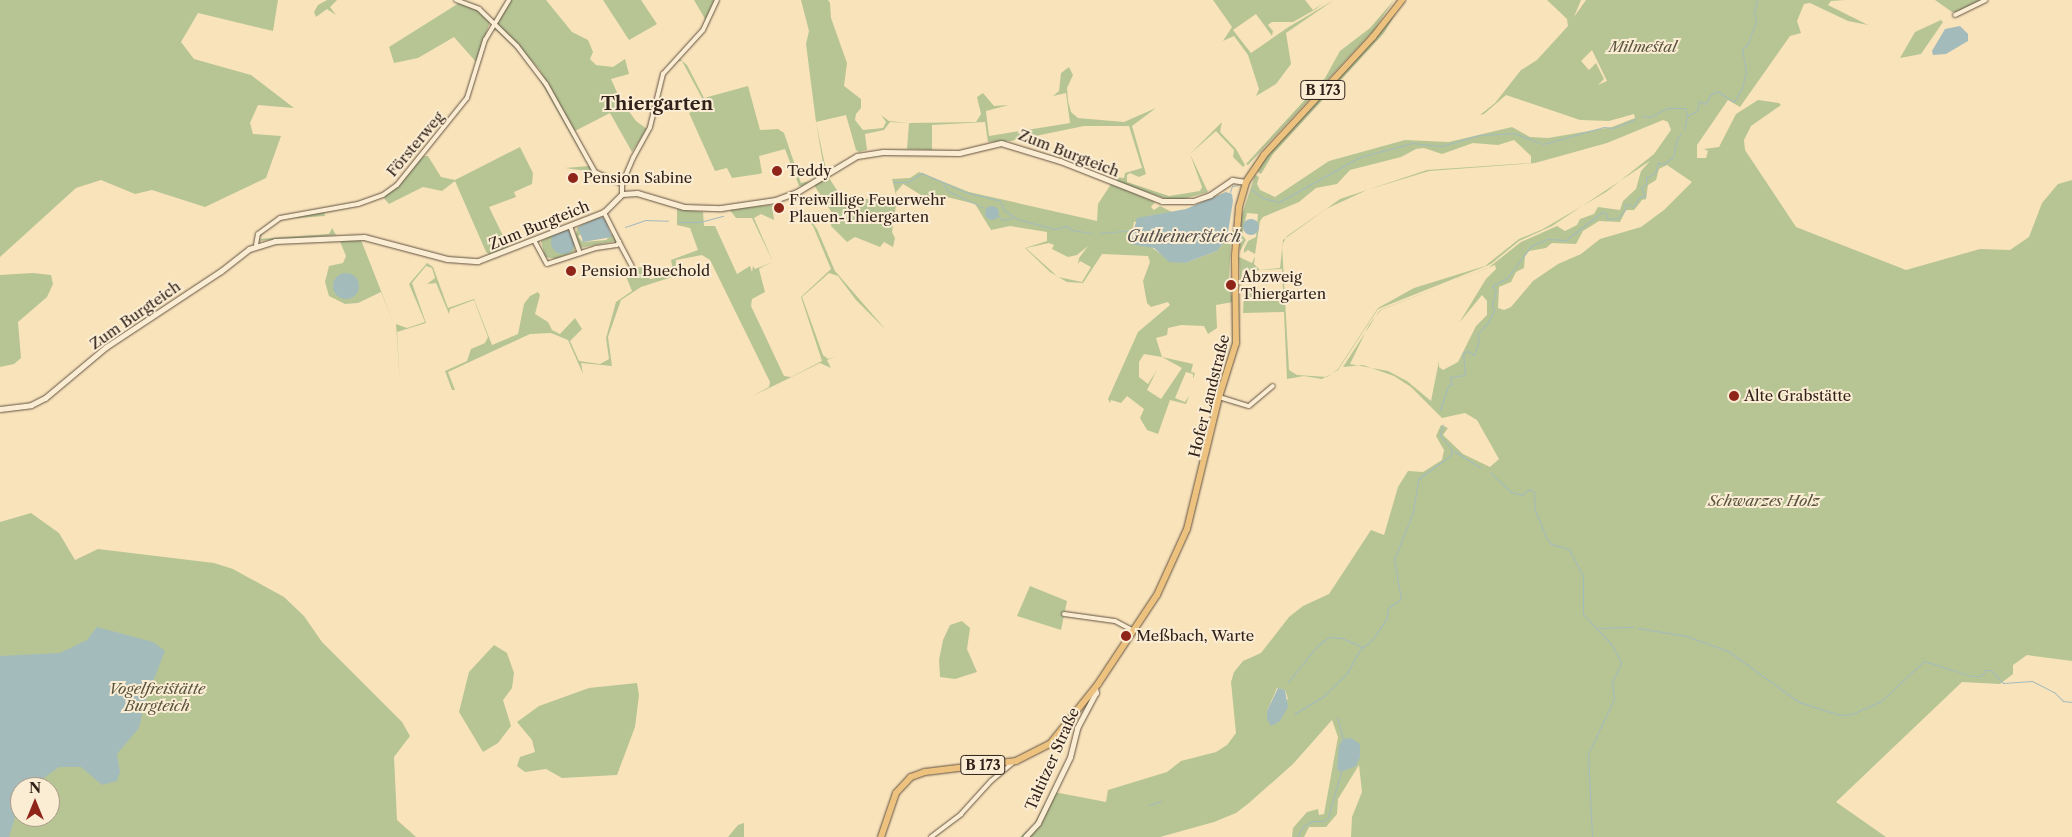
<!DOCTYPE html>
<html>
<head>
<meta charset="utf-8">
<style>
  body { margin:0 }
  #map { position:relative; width:2072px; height:837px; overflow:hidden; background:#f9e3bb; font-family:"Libre Caslon Text",serif }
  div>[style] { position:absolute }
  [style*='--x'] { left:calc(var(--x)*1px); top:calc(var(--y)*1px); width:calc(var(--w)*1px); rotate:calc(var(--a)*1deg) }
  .green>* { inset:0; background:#b7c595 }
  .water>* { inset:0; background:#a4bbbc }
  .round { border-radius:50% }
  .stream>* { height:1px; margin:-0.5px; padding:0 0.5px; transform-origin:0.5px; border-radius:0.5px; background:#a4bbbc }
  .roads { filter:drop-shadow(0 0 1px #625242) drop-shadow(0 0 1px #625242) }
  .minor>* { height:4px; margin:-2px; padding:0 2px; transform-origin:2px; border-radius:2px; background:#fbedd3 }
  .tertiary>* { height:5px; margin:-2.5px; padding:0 2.5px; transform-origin:2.5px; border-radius:2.5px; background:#fbedd3 }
  .primary>* { height:6px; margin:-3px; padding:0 3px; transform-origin:3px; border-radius:3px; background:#ecc27e }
  .dots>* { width:14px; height:14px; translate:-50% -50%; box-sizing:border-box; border:2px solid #fbedd3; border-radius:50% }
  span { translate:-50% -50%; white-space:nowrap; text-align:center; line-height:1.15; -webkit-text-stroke:4px #fbedd3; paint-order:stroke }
  .shield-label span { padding:1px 4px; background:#fbedd3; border:1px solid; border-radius:4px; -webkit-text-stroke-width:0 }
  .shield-label { font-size:14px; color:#30221a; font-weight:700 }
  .park-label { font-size:15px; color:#58533f; font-style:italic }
  .street-label { font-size:15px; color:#30221a }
  .poi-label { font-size:15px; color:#30221a }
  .left { translate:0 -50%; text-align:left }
  .water-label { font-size:16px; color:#53504b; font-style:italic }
  .quarter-label { font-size:18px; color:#30221a; font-weight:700 }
  .north { position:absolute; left:10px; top:777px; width:50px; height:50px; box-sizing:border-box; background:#fbedd3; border:1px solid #aa9c89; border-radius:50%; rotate:0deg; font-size:14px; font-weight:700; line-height:20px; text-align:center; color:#30221a }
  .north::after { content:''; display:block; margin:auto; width:18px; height:22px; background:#8f2418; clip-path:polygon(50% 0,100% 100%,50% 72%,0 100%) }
</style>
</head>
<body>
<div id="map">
  <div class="green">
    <i style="clip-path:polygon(0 0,278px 0,273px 31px,198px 13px,181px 42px,194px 59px,251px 75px,294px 108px,258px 105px,250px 123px,253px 134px,281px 136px,266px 178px,205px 207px,152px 190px,135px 194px,101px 180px,76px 188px,0 257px)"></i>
    <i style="clip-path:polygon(337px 0,330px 7px,336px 15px,327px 9px,316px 17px,314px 12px,318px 5px,327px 0)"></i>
    <i style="clip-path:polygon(511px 0,546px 0,572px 32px,588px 40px,593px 52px,590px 59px,596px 65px,613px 67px,625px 59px,629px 74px,611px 79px,620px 99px,636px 121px,647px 129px,632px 152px,610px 113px,575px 131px,539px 69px,496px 22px)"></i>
    <i style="clip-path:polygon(603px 0,641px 0,657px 24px,629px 40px)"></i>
    <i style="clip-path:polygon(694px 0,716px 0,712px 4px,705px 24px,701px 30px,705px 19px)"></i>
    <i style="clip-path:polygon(801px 0,828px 0,830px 3px,831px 18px,847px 63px,844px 86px,861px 99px,861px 108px,856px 114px,855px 120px,863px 130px,883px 128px,886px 122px,881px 115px,889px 121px,909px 123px,976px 122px,981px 114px,977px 97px,983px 93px,994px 106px,1009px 105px,986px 111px,989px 136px,1070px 123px,1066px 93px,1053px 96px,1059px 91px,1061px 73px,1069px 67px,1073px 75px,1067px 88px,1068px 101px,1071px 112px,1078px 118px,1124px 122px,1156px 108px,1132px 126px,1146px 174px,1139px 177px,1130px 173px,1127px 175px,1127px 182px,1169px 196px,1200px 191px,1202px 187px,1190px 154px,1222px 122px,1220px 132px,1236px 149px,1245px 165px,1243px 167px,1233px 157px,1234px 150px,1216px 131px,1190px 154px,1208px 192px,1184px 199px,1167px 199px,1117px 182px,1116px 177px,1124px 178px,1125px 173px,1142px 168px,1129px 126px,1084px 126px,1011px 141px,988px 142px,985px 122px,932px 125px,932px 150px,907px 149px,909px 123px,890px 122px,884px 130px,865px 134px,867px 150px,859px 152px,856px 150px,846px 115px,816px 122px,826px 170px,802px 186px,799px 186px,785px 149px,759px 156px,762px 173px,759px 174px,732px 178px,727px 168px,715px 171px,689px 113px,705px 106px,703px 100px,682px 61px,678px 61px,680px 59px,687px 65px,704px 98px,748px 86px,760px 130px,778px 129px,784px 133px,801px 183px,810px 181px,824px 169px,816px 122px,806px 44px,809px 31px)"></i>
    <i style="clip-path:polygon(1213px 0,1305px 0,1313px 10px,1322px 4px,1316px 9px,1293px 22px,1272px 22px,1268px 25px,1273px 31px,1272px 36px,1256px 14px,1233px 30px,1251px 53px,1287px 28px,1334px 0,1286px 33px,1291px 64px,1276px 84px,1256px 96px,1259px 89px,1248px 55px,1234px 36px,1223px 41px,1232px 27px)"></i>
    <i style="clip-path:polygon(1394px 0,1373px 31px,1248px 165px,1246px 164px,1325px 78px,1340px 51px,1370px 28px)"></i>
    <i style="clip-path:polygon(1404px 0,1384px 33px,1273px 154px,1261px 174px,1258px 172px,1262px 162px)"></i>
    <i style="clip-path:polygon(evenodd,1547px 0,1581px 0,1574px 17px,1586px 0,1846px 0,1831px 1px,1828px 5px,1868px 25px,1848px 21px,1810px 3px,1804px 4px,1797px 21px,1801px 33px,1790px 36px,1740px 107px,1728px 100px,1697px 145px,1697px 158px,1706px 158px,1708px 151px,1704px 149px,1719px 147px,1736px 114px,1758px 100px,1779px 103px,1781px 105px,1751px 126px,1744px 140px,1745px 150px,1796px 227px,1906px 270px,1980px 249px,2010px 250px,2029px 237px,2042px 203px,2058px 184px,2072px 180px,2072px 661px,2027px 655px,2013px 665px,2013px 674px,2000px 684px,1962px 682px,1836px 802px,1886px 837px,1351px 837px,1352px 817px,1362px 792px,1359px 765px,1338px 799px,1337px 814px,1326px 827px,1309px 827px,1304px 837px,1292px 837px,1293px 828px,1307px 812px,1318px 809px,1319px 815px,1324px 814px,1338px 737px,1332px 720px,1293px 764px,1249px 803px,1236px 813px,1214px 822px,1160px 837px,1020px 837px,1034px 825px,1044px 805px,1047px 808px,1054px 792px,1106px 802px,1108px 790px,1167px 772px,1181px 761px,1216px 752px,1227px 745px,1236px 733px,1231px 682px,1234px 672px,1243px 661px,1261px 653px,1289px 617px,1303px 606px,1329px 594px,1371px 530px,1384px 535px,1398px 487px,1408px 471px,1423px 472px,1442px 460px,1444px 450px,1436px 436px,1441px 425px,1448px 428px,1443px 435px,1463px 454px,1490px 467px,1499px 459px,1477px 420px,1465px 413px,1442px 418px,1411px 387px,1394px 376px,1363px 365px,1343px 367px,1380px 310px,1488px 268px,1521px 242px,1557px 226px,1565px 231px,1577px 225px,1580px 219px,1594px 214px,1598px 207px,1620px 210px,1623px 201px,1636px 189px,1641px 171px,1650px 161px,1552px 226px,1519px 241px,1491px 264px,1378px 309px,1338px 370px,1322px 379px,1304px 376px,1287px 379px,1284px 312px,1243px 313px,1244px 292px,1283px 291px,1282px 269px,1242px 271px,1241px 289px,1239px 257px,1252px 263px,1255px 256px,1254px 264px,1260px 270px,1280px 268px,1283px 240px,1340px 199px,1427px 170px,1531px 163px,1531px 156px,1514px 140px,1498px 145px,1473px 143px,1442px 154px,1424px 148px,1416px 149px,1401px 157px,1350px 170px,1337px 184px,1316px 188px,1299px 202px,1263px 217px,1260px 221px,1255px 254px,1248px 250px,1244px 253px,1244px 249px,1248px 241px,1256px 237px,1258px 214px,1247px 213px,1242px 235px,1246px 240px,1240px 251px,1240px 221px,1255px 175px,1259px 177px,1257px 184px,1260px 190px,1275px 197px,1329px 161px,1405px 140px,1449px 142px,1512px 127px,1530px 137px,1548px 138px,1612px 127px,1635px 118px,1634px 114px,1609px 121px,1580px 120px,1506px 95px,1484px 114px,1480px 115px,1495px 103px,1521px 70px,1537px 60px,1568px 26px,1567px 19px,1547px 0,1592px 50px,1607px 81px,1598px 85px,1604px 79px,1596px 63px,1589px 70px,1581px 61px,1592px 50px,1547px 0,1663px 120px,1668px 122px,1671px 130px,1654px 154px,1606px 192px,1543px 229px,1519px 239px,1485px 266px,1414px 288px,1378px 308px,1338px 369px,1327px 377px,1297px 375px,1289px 370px,1282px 245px,1287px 236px,1326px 209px,1367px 190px,1429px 171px,1535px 163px,1607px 143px,1663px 120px,1547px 0,1667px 165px,1692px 182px,1664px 210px,1641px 227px,1600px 239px,1581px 254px,1558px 264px,1533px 281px,1511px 307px,1504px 310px,1498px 308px,1499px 287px,1511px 282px,1516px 272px,1524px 268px,1525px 256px,1529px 251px,1546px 248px,1552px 243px,1576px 244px,1583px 231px,1599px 221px,1620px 222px,1626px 210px,1634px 210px,1642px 200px,1646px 199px,1648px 185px,1656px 180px,1659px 169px,1667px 165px,1547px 0,1495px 265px,1496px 269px,1486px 279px,1459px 323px,1482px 295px,1487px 301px,1487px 315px,1476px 326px,1458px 362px,1443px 370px,1439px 367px,1439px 361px,1431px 401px,1407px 381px,1388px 371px,1350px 364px,1369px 325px,1381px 310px,1495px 265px,1547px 0,1277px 688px,1285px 690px,1288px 699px,1267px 711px,1277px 688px)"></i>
    <i style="clip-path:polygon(1935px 0,1982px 0,1961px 12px,1952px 12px)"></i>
    <i style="clip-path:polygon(459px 3px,478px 10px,490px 22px,476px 62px,454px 37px,418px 58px,394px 63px,389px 47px)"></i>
    <i style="clip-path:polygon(1941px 20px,1943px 22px,1921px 54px,1900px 58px,1915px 32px)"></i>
    <i style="clip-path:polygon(492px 30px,492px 29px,497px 30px,516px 47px,532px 67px,549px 91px,598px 176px,618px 183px,596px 178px,594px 172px,565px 168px,589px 166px,534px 70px,516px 49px,497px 31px)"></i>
    <i style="clip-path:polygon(520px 147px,533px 173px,532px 184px,514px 192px,516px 197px,489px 207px,509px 248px,491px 255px,486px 252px,455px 181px,442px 191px,423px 187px,389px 204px,383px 197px,358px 205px,324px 213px,325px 216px,283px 219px,269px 227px,258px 239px,329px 234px,332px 228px,336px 235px,257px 241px,263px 230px,270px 225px,281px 218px,358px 205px,383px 196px,424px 156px,428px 156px,441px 177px,455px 180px)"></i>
    <i style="clip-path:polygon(evenodd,919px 172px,969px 192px,1097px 221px,1098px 204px,1111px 184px,1155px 202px,1151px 207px,1154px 210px,1160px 206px,1172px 212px,1134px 222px,1130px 243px,1151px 247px,1166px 258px,1185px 263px,1217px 251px,1227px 239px,1231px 240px,1229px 284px,1233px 302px,1216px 305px,1217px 328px,1208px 334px,1204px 326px,1181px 325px,1168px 328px,1167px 335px,1156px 338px,1162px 357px,1193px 364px,1191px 372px,1195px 373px,1193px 379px,1193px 374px,1186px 372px,1175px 398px,1185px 402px,1189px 396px,1186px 404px,1170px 400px,1158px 434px,1147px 430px,1140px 418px,1144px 409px,1127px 396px,1121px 403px,1111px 400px,1110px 403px,1108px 399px,1138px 332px,1170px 305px,1168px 302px,1151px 307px,1147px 303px,1143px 281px,1150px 262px,1148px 256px,1102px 254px,1083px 283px,1067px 282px,1050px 272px,1025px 248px,1047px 241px,1047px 232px,1010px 226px,991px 230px,975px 204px,939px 195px,926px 198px,903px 184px,896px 192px,897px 199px,892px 232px,895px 238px,893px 247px,884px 242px,880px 247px,855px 237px,847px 242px,831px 226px,832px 213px,814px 185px,827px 175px,843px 199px,897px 199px,892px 179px,910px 178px,919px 172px,1049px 243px,1054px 245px,1052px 249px,1068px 257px,1077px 255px,1088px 246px,1079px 258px,1078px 264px,1080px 261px,1091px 267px,1082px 282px,1058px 277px,1026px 248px,1049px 243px,919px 172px,1144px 354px,1162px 357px,1182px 368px,1161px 399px,1147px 390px,1157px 370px,1148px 384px,1139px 377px,1139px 362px,1144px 354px)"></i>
    <i style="clip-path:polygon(772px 205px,774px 220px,761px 214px,754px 218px,773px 262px,762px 267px,759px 269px,765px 292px,752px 299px,751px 306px,784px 376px,791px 377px,822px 361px,801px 297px,831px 269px,813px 226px,804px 217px,792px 217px,788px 210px,801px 209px,806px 214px,817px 229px,835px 271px,886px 330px,856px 300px,838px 276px,829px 273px,802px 297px,823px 355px,828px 359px,835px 357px,827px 360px,831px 368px,820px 363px,753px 396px,769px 387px,770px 382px,710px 260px,702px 255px,676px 260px,675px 276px,641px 287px,621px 300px,608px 337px,612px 366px,581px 363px,583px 374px,568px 340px,551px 333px,530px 334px,448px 372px,455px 390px,452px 390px,445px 371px,467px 361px,471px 349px,485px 343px,488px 337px,474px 300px,450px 309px,449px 314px,436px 283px,427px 284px,435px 278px,432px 268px,426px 266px,412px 283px,426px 323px,397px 332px,400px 383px,396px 324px,407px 328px,425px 322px,409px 284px,427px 263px,433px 267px,448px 308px,474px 299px,492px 345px,518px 334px,524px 304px,530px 296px,538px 292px,540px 295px,535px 314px,548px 322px,552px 330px,560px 334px,575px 318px,582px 329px,570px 341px,579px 361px,600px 364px,609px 359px,606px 338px,616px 302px,632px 291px,623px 269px,645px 267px,650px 279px,674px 275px,671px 260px,698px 250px,690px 228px,677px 225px,677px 209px,703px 212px,704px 226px,715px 226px,737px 274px,750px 266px,752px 272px,753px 266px,755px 269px,773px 262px,752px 218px,736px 218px,729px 209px)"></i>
    <i style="clip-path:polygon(597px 216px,609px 222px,578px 236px,580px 239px,583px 242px,606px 240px,613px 233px,616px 241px,580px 248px,576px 235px,577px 228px)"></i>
    <i style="clip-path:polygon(567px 228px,570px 230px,575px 251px,556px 259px,545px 257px,541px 241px)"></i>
    <i style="clip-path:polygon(339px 239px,361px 240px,394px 324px,381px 292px,358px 303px,345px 304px,329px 296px,325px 282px,329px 266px,343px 263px,346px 256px)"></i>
    <i style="clip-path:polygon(33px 273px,51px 275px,53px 284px,47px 297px,18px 322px,21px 358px,14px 364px,0 367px,0 275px)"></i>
    <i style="clip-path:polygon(evenodd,31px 513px,59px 533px,75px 560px,98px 549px,214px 563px,233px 569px,284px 597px,304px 616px,322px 642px,402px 722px,410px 736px,394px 757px,397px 820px,416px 837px,0 837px,0 522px,31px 513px,20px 787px,50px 787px,50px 817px,20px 817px,20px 787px)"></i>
    <i style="clip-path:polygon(1030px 586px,1067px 601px,1061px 630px,1017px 616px)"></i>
    <i style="clip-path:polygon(962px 621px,970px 628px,967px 649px,977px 672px,955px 679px,940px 677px,939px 660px,943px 640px,950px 625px)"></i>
    <i style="clip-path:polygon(494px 645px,507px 653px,514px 673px,512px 688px,503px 700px,511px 726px,498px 743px,483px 752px,459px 712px,469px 672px)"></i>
    <i style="clip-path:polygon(637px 683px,639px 695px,635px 727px,617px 775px,562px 778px,546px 769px,525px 772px,517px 766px,520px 757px,535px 752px,532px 740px,517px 722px,539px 706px,589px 688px)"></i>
    <i style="clip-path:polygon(744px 823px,744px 837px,728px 837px,738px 825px)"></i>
  </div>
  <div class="water">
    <i style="clip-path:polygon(1960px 26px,1968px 34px,1968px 41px,1946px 54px,1933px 55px,1932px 51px,1945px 29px)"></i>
    <i style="clip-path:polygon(1226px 192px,1232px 194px,1233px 201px,1227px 239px,1217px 251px,1185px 263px,1169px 262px,1154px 248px,1130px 244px,1137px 218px,1186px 209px)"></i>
    <i class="round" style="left:985px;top:206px;width:14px;height:14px"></i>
    <i style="clip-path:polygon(601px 217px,605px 219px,612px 237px,583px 242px,578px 227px)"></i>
    <i class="round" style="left:1243px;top:219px;width:16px;height:16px"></i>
    <i class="round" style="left:551px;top:230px;width:24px;height:24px"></i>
    <i class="round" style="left:333px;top:273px;width:26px;height:26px"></i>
    <i style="clip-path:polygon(97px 627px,153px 642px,165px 651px,145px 702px,139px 728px,117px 754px,120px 772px,117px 781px,102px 785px,81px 767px,59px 767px,31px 787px,20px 787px,20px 800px,9px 837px,0 837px,0 656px,60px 653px,87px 640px)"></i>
    <i style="clip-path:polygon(1278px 688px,1285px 690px,1288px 707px,1280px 721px,1271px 726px,1267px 719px,1267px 711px)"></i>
    <i style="clip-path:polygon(1351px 738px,1360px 744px,1360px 757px,1356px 766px,1341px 772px,1337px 769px,1339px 746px,1343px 739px)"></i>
  </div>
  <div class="stream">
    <i style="--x:1642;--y:116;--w:8;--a:7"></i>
    <i style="--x:1650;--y:117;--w:19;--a:-28"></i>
    <i style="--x:1667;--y:108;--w:18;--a:0"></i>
    <i style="--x:1685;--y:108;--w:8;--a:76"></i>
    <i style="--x:1684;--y:130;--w:14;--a:-78"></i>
    <i style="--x:1687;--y:116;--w:11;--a:-27"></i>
    <i style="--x:1697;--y:111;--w:10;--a:-79"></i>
    <i style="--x:1699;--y:101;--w:8;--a:23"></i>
    <i style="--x:1706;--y:104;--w:10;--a:-66"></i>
    <i style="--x:1710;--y:95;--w:8;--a:-30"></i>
    <i style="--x:1717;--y:91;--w:20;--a:33"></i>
    <i style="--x:1734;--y:102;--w:16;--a:-60"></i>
    <i style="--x:1742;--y:88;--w:16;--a:-76"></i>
    <i style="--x:1746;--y:72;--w:23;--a:-100"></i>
    <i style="--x:1742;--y:49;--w:6;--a:-39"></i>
    <i style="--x:1747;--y:45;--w:25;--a:-69"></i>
    <i style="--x:1756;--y:22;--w:9;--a:-103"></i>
    <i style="--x:1754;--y:13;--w:13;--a:-77"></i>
    <i style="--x:893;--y:182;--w:15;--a:0"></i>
    <i style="--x:908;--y:182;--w:17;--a:-33"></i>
    <i style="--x:922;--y:173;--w:47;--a:23.8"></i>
    <i style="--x:965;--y:192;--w:36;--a:14"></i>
    <i style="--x:1000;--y:201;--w:10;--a:66"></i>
    <i style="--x:1004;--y:210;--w:16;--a:35"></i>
    <i style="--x:1017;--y:219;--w:39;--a:15"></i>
    <i style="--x:1055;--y:229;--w:12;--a:-14"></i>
    <i style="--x:1067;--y:226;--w:6;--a:39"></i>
    <i style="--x:1072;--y:230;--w:20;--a:9"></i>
    <i style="--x:943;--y:184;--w:9;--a:54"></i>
    <i style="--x:948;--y:191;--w:40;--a:25"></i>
    <i style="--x:1251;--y:189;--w:15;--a:37"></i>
    <i style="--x:1263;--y:198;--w:16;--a:14"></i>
    <i style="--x:1279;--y:202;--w:93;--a:-29.1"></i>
    <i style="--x:1360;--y:157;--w:54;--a:-15.1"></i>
    <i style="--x:1412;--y:143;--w:29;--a:6"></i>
    <i style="--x:1441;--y:146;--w:41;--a:-15.8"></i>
    <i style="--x:1480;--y:135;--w:34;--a:-3"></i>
    <i style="--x:1514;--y:133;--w:31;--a:21"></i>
    <i style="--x:1543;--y:144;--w:63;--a:-15.6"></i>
    <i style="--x:1604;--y:127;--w:9;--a:6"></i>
    <i style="--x:1613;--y:128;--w:24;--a:-22"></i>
    <i style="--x:1230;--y:192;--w:6;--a:-72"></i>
    <i style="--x:1232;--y:186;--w:6;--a:-9"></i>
    <i style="--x:825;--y:201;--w:18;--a:-27"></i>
    <i style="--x:998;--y:216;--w:6;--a:39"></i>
    <i style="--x:1003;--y:220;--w:11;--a:-15"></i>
    <i style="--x:678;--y:222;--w:22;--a:0"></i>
    <i style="--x:700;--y:222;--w:24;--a:-15"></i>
    <i style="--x:625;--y:227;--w:21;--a:-19"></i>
    <i style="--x:645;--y:220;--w:23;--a:2"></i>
    <i style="--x:1100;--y:233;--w:33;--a:-5"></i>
    <i style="--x:1440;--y:410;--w:25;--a:-72"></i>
    <i style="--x:1448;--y:386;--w:4;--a:-27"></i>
    <i style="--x:1452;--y:384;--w:7;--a:-106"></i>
    <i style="--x:1450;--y:377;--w:15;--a:-8"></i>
    <i style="--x:1465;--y:375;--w:22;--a:-95"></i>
    <i style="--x:1463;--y:353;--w:4;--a:-27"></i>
    <i style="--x:1467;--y:351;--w:8;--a:30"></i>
    <i style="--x:1474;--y:355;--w:16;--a:-72"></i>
    <i style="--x:1479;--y:340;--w:6;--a:-108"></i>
    <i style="--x:1477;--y:334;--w:14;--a:-45"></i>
    <i style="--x:1487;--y:324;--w:16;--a:-63"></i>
    <i style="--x:1494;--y:310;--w:6;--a:-108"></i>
    <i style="--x:1492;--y:304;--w:14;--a:-73"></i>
    <i style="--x:1496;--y:291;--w:6;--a:-129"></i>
    <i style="--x:1492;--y:286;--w:17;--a:-28"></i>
    <i style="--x:1507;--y:278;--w:40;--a:-53"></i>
    <i style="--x:1531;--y:246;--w:17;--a:-24"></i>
    <i style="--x:1547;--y:239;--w:19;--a:3"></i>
    <i style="--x:1566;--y:240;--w:46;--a:-37.9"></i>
    <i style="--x:1602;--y:212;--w:4;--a:14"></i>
    <i style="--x:1606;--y:213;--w:6;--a:81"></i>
    <i style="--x:1607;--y:219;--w:11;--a:-5"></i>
    <i style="--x:1618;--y:218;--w:11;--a:-49"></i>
    <i style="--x:1625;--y:210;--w:6;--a:-90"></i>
    <i style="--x:1625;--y:204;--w:9;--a:13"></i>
    <i style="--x:1634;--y:206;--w:9;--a:-63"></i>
    <i style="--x:1638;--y:198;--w:7;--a:-16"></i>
    <i style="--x:1645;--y:196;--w:9;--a:-117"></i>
    <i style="--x:1641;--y:188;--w:6;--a:-39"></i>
    <i style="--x:1646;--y:184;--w:6;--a:-90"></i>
    <i style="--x:1646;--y:178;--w:10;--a:-29"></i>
    <i style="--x:1655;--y:173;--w:10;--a:-73"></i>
    <i style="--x:1658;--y:163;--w:6;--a:9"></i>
    <i style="--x:1664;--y:164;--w:11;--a:-38"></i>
    <i style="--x:1673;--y:157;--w:19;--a:-78"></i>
    <i style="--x:1677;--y:138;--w:6;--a:-45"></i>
    <i style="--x:1454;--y:451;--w:31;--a:32"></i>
    <i style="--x:1490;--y:472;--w:29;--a:44"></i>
    <i style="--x:1511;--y:492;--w:11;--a:15"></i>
    <i style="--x:1522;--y:495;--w:9;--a:-41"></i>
    <i style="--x:1529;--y:489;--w:6;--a:31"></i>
    <i style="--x:1534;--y:492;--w:18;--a:87"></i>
    <i style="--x:1535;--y:510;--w:29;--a:68"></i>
    <i style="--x:1546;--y:537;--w:9;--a:54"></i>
    <i style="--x:1551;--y:544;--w:19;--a:16"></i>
    <i style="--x:1569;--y:549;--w:31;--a:63"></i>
    <i style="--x:1583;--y:577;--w:37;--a:90"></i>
    <i style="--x:1583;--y:614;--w:42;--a:46.9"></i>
    <i style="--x:1612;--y:645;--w:20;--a:63"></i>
    <i style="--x:1621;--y:663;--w:21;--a:115"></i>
    <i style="--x:1612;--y:682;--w:17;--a:83"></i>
    <i style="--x:1614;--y:699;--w:61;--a:115.3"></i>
    <i style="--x:1588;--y:754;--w:83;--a:87.2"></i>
    <i style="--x:1597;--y:628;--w:37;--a:-2"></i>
    <i style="--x:1638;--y:628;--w:49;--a:9.5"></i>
    <i style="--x:1686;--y:636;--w:45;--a:19.7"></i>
    <i style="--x:1728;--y:651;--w:87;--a:35.7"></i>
    <i style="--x:1799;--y:702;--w:43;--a:17.6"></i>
    <i style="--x:1840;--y:715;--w:12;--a:-5"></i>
    <i style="--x:1852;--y:714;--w:32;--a:-24"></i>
    <i style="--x:1881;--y:701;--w:59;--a:-42.9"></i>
    <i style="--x:1924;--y:661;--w:49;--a:17.7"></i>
    <i style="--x:1971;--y:676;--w:10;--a:0"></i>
    <i style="--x:1981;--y:676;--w:8;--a:-50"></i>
    <i style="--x:1986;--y:670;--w:5;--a:0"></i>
    <i style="--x:1991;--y:670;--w:18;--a:47"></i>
    <i style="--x:2003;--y:683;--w:29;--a:-4"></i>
    <i style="--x:2032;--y:681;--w:25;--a:27"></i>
    <i style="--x:2054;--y:692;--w:13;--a:45"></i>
    <i style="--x:2063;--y:701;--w:9;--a:6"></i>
    <i style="--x:1288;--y:682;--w:46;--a:-51.1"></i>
    <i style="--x:1317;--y:646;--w:15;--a:-37"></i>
    <i style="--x:1329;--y:637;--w:13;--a:4"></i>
    <i style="--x:1342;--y:638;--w:22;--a:24"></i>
    <i style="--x:1294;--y:714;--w:35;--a:-31"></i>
    <i style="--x:1324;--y:696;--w:33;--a:-45"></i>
    <i style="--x:1347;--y:673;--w:26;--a:-61"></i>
    <i style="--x:1360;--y:650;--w:16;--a:-40"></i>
    <i style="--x:1372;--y:640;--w:27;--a:-56"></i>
    <i style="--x:1387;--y:618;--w:10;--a:-84"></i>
    <i style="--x:1388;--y:608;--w:16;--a:-35"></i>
    <i style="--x:1401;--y:599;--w:40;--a:-100"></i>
    <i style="--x:1394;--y:560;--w:52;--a:-68.4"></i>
    <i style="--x:1413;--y:512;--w:33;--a:-81"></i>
    <i style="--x:1418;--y:479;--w:41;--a:-36"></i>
    <i style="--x:1451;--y:455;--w:5;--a:-79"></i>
    <i style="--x:1452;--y:450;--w:19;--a:-129"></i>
    <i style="--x:1440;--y:435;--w:11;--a:-75"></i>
    <i style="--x:1337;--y:717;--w:23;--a:75"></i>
    <i style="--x:1149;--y:805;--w:13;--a:-18"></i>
    <i style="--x:1297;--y:837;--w:13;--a:-61"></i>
    <i style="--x:1303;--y:826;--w:11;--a:-27"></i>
    <i style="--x:1313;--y:821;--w:11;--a:0"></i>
    <i style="--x:1324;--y:821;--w:6;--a:-45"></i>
    <i style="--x:1328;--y:817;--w:47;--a:-73.9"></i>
  </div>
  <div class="roads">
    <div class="minor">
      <i style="--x:456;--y:0;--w:25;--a:21"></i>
      <i style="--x:479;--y:9;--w:53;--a:44.2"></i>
      <i style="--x:517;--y:46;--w:48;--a:52.7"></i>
      <i style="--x:546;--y:84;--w:101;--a:60.9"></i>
      <i style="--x:595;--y:172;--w:30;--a:24"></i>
      <i style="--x:1955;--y:15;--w:34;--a:-26"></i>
      <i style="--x:622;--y:194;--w:10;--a:-90"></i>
      <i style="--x:622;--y:184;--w:28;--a:-67"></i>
      <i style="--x:633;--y:158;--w:35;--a:-61"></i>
      <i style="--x:650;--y:127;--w:55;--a:-76.2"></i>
      <i style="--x:663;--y:74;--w:59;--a:-47.7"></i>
      <i style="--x:703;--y:30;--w:33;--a:-65"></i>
      <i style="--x:570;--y:226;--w:29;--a:70"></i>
      <i style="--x:534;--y:240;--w:27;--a:62"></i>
      <i style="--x:547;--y:264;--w:52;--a:-18.1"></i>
      <i style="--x:596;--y:248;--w:21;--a:-8"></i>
      <i style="--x:617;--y:245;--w:4;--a:-56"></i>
      <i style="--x:619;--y:242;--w:34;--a:-117"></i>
      <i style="--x:619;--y:242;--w:27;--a:62"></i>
      <i style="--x:256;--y:245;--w:11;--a:-80"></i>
      <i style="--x:258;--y:234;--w:27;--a:-36"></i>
      <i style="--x:280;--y:218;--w:79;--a:-10.2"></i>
      <i style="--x:358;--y:204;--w:27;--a:-20"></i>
      <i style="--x:383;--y:195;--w:17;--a:-36"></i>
      <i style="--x:397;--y:185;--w:112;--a:-51.2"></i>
      <i style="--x:467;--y:98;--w:61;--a:-72.8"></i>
      <i style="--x:485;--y:40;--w:47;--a:-59"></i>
      <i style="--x:1219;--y:397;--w:31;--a:17"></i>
      <i style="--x:1249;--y:406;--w:31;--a:-40"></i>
      <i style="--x:1064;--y:614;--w:51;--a:7.8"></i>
      <i style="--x:1115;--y:621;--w:21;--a:28"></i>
      <i style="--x:931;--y:837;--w:38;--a:-37"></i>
      <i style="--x:961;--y:814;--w:45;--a:-47.7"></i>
      <i style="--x:991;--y:781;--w:30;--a:-40"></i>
    </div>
    <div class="tertiary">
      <i style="--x:0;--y:409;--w:31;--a:-7"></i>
      <i style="--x:31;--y:405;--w:16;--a:-27"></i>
      <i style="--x:45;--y:398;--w:80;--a:-39.9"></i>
      <i style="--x:106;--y:347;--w:138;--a:-33.5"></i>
      <i style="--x:221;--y:271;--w:36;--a:-38"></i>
      <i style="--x:249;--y:249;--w:27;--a:-17"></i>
      <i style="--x:275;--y:241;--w:89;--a:-2.6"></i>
      <i style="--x:364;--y:237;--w:86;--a:14.8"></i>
      <i style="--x:447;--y:259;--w:31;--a:4"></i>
      <i style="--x:478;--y:261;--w:135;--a:-21.3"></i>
      <i style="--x:604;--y:212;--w:25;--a:-45"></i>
      <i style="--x:622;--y:194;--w:15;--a:-4"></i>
      <i style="--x:637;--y:193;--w:49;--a:16.6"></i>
      <i style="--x:684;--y:207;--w:37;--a:2"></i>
      <i style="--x:721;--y:208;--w:55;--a:-8.4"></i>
      <i style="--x:775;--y:200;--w:23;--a:-20"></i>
      <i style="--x:797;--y:192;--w:70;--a:-31"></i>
      <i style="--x:857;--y:156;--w:26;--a:-9"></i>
      <i style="--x:883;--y:152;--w:76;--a:0.8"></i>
      <i style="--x:959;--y:153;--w:43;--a:-13.4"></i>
      <i style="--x:1001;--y:143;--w:62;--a:17"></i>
      <i style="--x:1060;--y:161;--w:110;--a:21.4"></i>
      <i style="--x:1162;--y:201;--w:31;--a:0"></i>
      <i style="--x:1193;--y:201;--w:18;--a:-19"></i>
      <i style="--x:1210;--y:195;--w:27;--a:-34"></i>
      <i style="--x:1232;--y:180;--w:14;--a:8"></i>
      <i style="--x:1025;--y:837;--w:19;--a:-47"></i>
      <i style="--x:1038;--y:823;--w:73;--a:-64.1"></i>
      <i style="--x:1070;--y:757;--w:30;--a:-76"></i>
      <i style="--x:1077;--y:728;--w:40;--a:-62"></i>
      <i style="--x:1096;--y:693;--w:5;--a:-101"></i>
    </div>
    <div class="primary">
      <i style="--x:881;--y:837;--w:46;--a:-71.2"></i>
      <i style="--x:896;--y:793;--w:22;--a:-47"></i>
      <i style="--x:911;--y:777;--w:15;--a:-20"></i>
      <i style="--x:925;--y:772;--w:92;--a:-6.9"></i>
      <i style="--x:1016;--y:761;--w:38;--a:-27"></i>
      <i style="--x:1050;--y:744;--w:77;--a:-51.3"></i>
      <i style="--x:1098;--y:684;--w:107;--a:-56.5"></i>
      <i style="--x:1157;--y:595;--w:72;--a:-65.6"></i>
      <i style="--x:1187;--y:529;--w:136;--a:-76.4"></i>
      <i style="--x:1219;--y:397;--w:57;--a:-72.5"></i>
      <i style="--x:1236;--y:343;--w:88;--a:-90.7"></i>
      <i style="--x:1235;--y:255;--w:48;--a:-85.2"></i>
      <i style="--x:1239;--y:207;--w:26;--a:-74"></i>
      <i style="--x:1246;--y:182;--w:32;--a:-56"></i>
      <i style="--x:1264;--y:155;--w:161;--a:-47.3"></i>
      <i style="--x:1373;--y:37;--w:47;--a:-51.9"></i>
    </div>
  </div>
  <div class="dots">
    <i style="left:777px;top:171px;background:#8f2418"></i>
    <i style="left:573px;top:178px;background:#8f2418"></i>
    <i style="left:779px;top:208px;background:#8f2418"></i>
    <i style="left:571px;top:271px;background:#8f2418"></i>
    <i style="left:1231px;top:285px;background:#8f2418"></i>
    <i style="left:1734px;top:396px;background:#8f2418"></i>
    <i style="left:1126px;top:636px;background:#8f2418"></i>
  </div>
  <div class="shield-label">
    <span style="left:1323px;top:90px">B 173</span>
    <span style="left:983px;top:765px">B 173</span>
  </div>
  <div class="park-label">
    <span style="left:1643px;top:47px">Milmestal</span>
    <span style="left:1764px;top:501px">Schwarzes Holz</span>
    <span style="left:157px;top:697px">Vogelfreistätte<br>Burgteich</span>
  </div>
  <div class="street-label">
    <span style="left:415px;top:144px;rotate:-50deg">Försterweg</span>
    <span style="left:1069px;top:153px;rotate:21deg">Zum Burgteich</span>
    <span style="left:539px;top:225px;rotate:-22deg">Zum Burgteich</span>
    <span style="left:135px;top:315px;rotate:-35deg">Zum Burgteich</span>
    <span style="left:1209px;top:396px;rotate:-76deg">Hofer Landstraße</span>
    <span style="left:1052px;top:759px;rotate:-66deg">Taltitzer Straße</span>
  </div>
  <div class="poi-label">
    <span class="left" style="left:787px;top:171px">Teddy</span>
    <span class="left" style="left:583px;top:178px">Pension Sabine</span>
    <span class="left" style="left:789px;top:208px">Freiwillige Feuerwehr<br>Plauen-Thiergarten</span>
    <span class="left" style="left:581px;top:271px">Pension Buechold</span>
    <span class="left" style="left:1241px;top:285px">Abzweig<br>Thiergarten</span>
    <span class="left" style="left:1744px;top:396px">Alte Grabstätte</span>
    <span class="left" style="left:1136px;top:636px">Meßbach, Warte</span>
  </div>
  <div class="water-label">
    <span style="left:1184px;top:236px">Gutheinersteich</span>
  </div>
  <div class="quarter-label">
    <span style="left:657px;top:104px">Thiergarten</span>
  </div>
  <div class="north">N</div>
</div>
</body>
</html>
